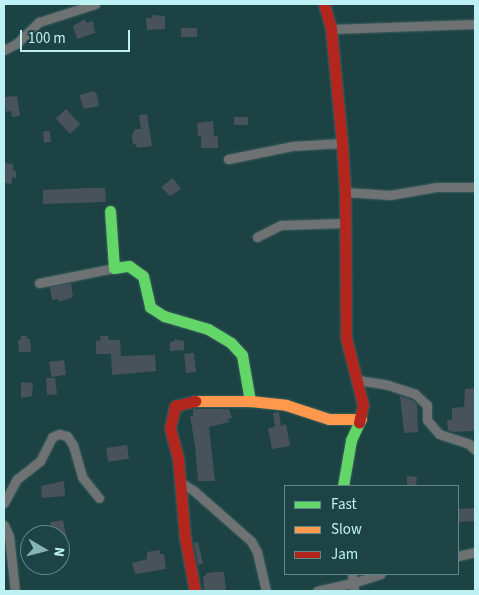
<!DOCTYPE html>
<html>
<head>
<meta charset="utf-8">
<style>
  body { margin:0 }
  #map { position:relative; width:479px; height:595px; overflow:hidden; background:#1c4243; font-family:"Source Sans 3",sans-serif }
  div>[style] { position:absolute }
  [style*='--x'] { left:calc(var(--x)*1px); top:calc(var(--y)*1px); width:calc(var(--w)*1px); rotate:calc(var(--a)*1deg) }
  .building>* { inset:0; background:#48525b; transform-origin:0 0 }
  .roads { filter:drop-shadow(0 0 1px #3c5e5f) drop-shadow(0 0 1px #3c5e5f) }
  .street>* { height:9px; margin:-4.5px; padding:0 4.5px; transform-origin:4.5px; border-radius:4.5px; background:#6f7273 }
  .fast>* { height:11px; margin:-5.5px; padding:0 5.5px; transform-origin:5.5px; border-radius:5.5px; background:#63d668 }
  .slow>* { height:11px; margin:-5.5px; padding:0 5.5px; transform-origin:5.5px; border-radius:5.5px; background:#ff974d }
  .jam>* { height:11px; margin:-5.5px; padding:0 5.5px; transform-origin:5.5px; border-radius:5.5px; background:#b3261e }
  span { translate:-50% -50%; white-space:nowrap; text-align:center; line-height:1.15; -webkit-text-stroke:5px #1e4345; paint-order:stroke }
  .frame { position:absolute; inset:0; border:5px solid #bdf1f3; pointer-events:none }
  .legend { position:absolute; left:284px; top:485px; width:175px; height:90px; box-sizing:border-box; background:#1e4345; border:1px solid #5e898b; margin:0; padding:6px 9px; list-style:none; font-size:15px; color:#bdf1f3 }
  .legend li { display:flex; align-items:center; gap:10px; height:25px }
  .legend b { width:25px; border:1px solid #5e898b }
  .north { position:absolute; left:20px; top:525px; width:50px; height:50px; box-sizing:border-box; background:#1e4345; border:1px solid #5e898b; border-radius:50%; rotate:98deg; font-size:14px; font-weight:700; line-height:20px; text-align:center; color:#bdf1f3 }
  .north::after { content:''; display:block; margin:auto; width:18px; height:22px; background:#85b4b5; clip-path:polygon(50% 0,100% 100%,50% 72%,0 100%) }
  .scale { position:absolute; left:20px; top:30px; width:110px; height:22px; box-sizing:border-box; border:2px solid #bdf1f3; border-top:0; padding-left:6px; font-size:15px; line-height:18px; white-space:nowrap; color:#bdf1f3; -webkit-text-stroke:4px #1e4345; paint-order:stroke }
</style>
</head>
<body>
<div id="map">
  <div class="building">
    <i style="clip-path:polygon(152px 15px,165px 16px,165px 29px,147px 30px,146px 18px,152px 18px)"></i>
    <i style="clip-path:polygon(85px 19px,86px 23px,93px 21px,95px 33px,77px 39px,73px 26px)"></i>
    <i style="left:197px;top:28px;width:9px;height:16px;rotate:90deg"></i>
    <i style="clip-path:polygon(94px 91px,97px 95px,99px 106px,84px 109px,79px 95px)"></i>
    <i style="clip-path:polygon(17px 96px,20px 116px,12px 117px,11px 111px,6px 112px,4px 97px)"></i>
    <i style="left:66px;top:109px;width:21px;height:14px;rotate:47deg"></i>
    <i style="clip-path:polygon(147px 114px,152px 146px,137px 148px,136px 144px,133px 145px,132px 136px,135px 129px,141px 129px,139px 115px)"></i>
    <i style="left:248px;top:117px;width:8px;height:14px;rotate:90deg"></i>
    <i style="clip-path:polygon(213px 121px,214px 136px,218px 136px,218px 148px,201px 148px,201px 136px,198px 136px,197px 123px)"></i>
    <i style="left:50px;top:131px;width:11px;height:7px;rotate:85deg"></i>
    <i style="clip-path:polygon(4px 163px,13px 164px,13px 170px,16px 171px,16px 178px,12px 177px,12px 184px,4px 183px)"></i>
    <i style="clip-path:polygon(173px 178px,181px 189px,170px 196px,161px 187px)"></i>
    <i style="clip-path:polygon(88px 188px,105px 188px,106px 202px,43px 204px,43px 190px)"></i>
    <i style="clip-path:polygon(71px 283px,73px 297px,59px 302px,58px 299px,52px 300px,50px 287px)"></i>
    <i style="clip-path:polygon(21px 336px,27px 336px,27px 339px,30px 339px,31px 352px,19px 352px,18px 340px,21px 339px)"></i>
    <i style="clip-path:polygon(100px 336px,108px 336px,109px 340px,120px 340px,121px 356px,155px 355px,156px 371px,112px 375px,111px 354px,96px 354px,96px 341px,101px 340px)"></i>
    <i style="clip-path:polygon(174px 339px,184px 341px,184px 350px,170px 351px,170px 342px,175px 341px)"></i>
    <i style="left:194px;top:353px;width:19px;height:10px;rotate:84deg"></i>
    <i style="left:64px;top:360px;width:15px;height:15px;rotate:82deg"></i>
    <i style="clip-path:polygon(46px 378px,55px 378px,57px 394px,47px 395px)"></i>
    <i style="clip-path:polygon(21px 382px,33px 383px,32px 396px,21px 398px)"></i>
    <i style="clip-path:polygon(475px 388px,475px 431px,453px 432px,448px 430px,447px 420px,452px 420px,452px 408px,464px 407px,465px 389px)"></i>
    <i style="clip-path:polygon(400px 396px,412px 400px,417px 404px,418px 432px,404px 433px)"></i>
    <i style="clip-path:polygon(229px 409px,232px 418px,228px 419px,229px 422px,209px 427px,215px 481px,198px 481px,195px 446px,190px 416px,193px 416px,193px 410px,195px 409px)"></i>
    <i style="clip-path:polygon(279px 412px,281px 426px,286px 424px,290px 446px,272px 449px,268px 428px,275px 427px,273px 413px)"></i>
    <i style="left:127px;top:445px;width:14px;height:21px;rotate:82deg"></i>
    <i style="clip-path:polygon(407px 476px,417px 477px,416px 486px,407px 486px)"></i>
    <i style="clip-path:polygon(64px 481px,65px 496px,42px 498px,41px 486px)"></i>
    <i style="left:474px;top:508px;width:13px;height:16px;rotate:86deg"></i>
    <i style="clip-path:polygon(63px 520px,67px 540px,60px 541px,60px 535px,46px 535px,45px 528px,51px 526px,50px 522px)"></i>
    <i style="clip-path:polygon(198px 542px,203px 564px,198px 565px,194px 543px)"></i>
    <i style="clip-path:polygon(160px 550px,160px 554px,164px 554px,166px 569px,135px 574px,132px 563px,147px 559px,147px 552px)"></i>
    <i style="clip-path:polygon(215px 572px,224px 572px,226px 591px,204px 591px,203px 576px,206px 576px,206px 573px)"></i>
  </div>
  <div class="roads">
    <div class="street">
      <i style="--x:331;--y:29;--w:144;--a:-2"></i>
      <i style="--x:4;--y:50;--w:13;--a:-27"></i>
      <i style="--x:16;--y:44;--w:32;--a:-44"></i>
      <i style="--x:39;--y:22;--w:59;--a:-17.8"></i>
      <i style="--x:228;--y:159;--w:65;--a:-11.5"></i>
      <i style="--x:292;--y:146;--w:50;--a:-3.4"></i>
      <i style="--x:345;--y:192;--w:45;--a:3.8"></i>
      <i style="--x:390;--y:195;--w:48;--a:-9.7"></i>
      <i style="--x:437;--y:187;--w:38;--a:0"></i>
      <i style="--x:257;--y:237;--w:27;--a:-27"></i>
      <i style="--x:281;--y:225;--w:64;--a:-1.8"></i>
      <i style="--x:39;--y:283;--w:76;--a:-11.3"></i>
      <i style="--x:358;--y:380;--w:30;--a:9"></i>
      <i style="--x:388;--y:385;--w:28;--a:18"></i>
      <i style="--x:415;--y:394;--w:16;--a:43"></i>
      <i style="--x:427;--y:405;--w:15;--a:90"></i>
      <i style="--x:427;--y:420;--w:18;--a:49"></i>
      <i style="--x:439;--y:434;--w:32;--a:18"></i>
      <i style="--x:469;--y:444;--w:8;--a:45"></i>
      <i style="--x:180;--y:482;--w:15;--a:32"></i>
      <i style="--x:193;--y:490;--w:77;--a:41.3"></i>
      <i style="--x:251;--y:541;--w:13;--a:61"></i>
      <i style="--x:257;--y:552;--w:40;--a:77"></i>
      <i style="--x:4;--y:503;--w:27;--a:-62"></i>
      <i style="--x:17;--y:479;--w:29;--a:-38"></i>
      <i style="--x:40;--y:461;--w:27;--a:-63"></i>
      <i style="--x:52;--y:437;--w:8;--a:-23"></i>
      <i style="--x:59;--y:434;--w:8;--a:14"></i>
      <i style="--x:67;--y:436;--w:11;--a:56"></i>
      <i style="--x:73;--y:445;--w:33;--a:74"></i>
      <i style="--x:82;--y:477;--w:27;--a:51"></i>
      <i style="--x:4;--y:525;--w:12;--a:66"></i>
      <i style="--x:9;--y:536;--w:55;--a:83.8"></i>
      <i style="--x:458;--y:556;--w:17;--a:-13"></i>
      <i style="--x:352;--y:574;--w:17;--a:83"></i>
      <i style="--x:317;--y:591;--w:37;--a:-13"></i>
      <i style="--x:353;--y:583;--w:29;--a:-18"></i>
    </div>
    <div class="fast">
      <i style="--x:110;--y:211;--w:57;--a:86"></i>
      <i style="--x:114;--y:268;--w:15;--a:-8"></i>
      <i style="--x:129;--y:266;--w:17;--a:36"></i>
      <i style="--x:143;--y:276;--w:32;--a:77"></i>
      <i style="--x:150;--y:307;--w:17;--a:33"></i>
      <i style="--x:164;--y:316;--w:46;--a:16.5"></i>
      <i style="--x:208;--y:329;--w:27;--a:31"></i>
      <i style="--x:231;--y:343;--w:16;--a:47"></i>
      <i style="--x:242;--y:355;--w:47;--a:80.1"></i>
      <i style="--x:343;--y:486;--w:47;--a:-80.1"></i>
      <i style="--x:351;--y:440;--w:19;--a:-65"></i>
    </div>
    <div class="slow">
      <i style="--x:195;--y:401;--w:55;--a:0"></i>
      <i style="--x:250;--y:401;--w:36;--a:6"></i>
      <i style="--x:286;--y:405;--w:45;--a:18"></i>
      <i style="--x:329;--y:419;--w:32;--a:0"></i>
    </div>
    <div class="jam">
      <i style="--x:324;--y:4;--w:26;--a:74"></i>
      <i style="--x:331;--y:29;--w:115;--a:84.5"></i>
      <i style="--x:342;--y:143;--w:49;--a:86.5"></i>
      <i style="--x:345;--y:192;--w:146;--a:89.6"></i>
      <i style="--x:346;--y:338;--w:69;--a:75.8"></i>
      <i style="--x:363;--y:405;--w:18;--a:103"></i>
      <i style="--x:195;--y:591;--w:54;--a:-100.7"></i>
      <i style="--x:185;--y:538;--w:80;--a:-95"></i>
      <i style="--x:178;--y:458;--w:31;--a:-105"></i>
      <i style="--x:170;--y:428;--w:23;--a:-77"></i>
      <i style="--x:175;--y:406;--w:21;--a:-14"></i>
    </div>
  </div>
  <div class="frame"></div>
  <ul class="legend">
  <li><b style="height:6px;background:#63d668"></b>Fast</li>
  <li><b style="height:6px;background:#ff974d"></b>Slow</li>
  <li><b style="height:6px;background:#b3261e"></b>Jam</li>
  </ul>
  <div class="north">N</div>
  <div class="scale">100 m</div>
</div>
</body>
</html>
